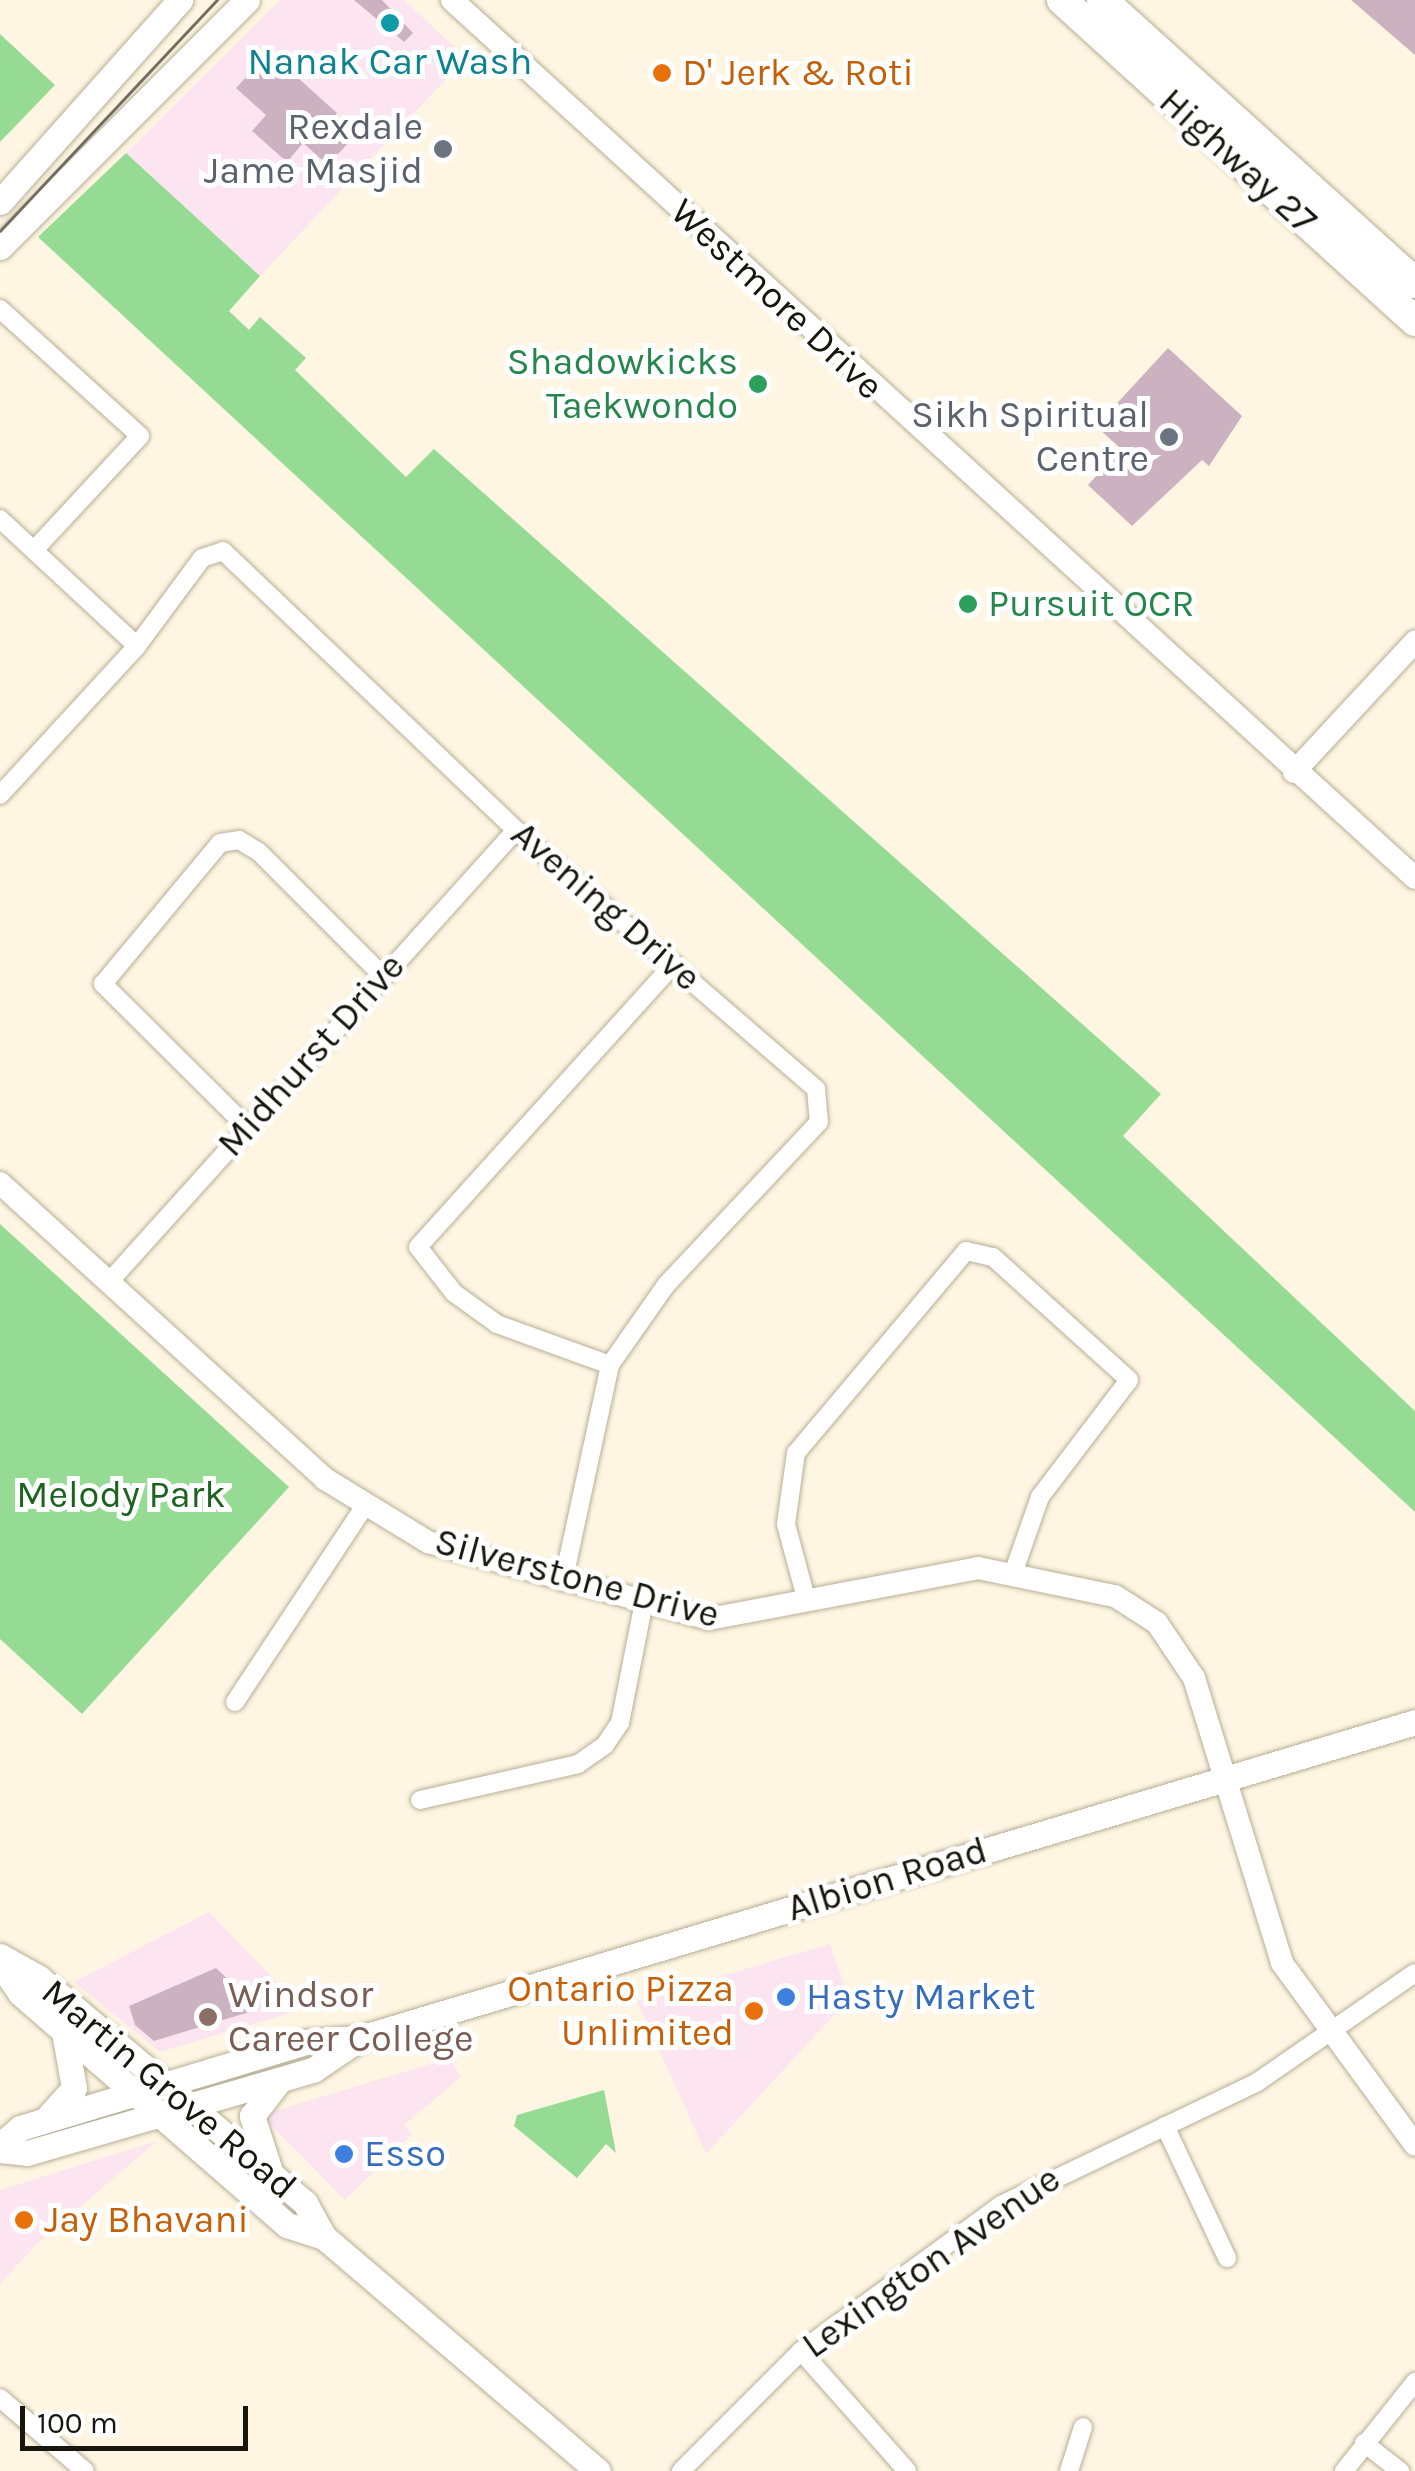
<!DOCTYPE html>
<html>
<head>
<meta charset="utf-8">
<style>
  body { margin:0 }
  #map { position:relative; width:1415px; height:2471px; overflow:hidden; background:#fef6e2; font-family:Karla,sans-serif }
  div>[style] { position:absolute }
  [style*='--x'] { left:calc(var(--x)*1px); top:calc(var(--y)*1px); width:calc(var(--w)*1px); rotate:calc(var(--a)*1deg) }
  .commercial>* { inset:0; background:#fce5f1 }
  .green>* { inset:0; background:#96db94 }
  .building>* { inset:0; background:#ccb2c0 }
  .roads { filter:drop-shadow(0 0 2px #b7ae97) drop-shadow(0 0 2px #b7ae97) }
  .minor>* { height:18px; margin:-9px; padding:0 9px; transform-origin:9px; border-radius:9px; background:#fff }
  .tertiary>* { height:22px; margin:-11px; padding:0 11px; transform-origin:11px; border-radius:11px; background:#fff }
  .secondary>* { height:25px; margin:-12.5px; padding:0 12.5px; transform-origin:12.5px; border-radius:12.5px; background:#fff }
  .primary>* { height:30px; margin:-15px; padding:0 15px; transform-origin:15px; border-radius:15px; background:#fff }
  .tram>* { height:2.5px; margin:-1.25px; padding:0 1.25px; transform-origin:1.25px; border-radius:1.25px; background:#726d5f }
  .dots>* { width:28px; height:28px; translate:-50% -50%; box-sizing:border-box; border:5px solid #fff; border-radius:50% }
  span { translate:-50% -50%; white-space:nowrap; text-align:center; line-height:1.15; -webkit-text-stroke:10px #fff; paint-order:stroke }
  .culture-label { font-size:38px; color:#0d838f }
  .food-label { font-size:38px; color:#c56008 }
  .left { translate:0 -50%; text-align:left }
  .right { translate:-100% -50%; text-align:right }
  .worship-label { font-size:38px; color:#5b616d }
  .street-label { font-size:38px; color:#18150c }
  .leisure-label { font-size:38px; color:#27864d }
  .park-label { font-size:38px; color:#1c631f }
  .education-label { font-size:38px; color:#785e54 }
  .shop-label { font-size:38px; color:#366cbe }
  .scale { position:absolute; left:20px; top:2406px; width:228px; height:45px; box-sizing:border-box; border:5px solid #18150c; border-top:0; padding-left:12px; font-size:30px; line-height:35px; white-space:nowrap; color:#18150c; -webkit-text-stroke:8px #fff; paint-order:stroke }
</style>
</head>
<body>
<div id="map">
  <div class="commercial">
    <i style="clip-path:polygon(280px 0,404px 0,466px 58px,260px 276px,126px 153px)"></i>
    <i style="clip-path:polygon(209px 1912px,303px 2009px,160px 2052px,74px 1982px)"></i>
    <i style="clip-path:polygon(830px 1944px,849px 1999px,706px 2154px,637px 2001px)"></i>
    <i style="clip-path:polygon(450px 2058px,461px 2077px,404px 2125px,412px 2134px,345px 2200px,261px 2115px)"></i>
    <i style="clip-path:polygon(157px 2141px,36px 2245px,0 2284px,0 2190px)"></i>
  </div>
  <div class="green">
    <i style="clip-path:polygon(0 34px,55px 85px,0 142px)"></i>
    <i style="clip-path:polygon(126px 153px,260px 276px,229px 311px,249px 330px,260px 317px,306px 358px,295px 370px,406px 477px,434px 449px,1161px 1094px,1123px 1136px,1415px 1411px,1415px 1512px,38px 237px)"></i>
    <i style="clip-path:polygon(0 1224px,289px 1487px,82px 1714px,0 1639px)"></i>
    <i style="clip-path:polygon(604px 2090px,616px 2153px,606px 2144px,577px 2178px,514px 2126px,517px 2115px)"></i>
  </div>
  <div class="building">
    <i style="clip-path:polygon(354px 0,382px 0,413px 33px,404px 42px)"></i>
    <i style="clip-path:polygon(1351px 0,1415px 0,1415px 55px)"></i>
    <i style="clip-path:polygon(269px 52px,337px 113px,329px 122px,350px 141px,328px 165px,303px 143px,287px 162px,252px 131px,266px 115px,236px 88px)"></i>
    <i style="clip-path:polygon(1168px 348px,1242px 416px,1209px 466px,1202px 460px,1132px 526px,1088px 485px,1121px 449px,1096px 426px)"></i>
    <i style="clip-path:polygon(216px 1968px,259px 2009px,154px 2041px,135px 2025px,129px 2006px)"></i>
  </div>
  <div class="roads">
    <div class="minor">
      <i style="--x:0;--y:309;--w:189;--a:42.2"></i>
      <i style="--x:140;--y:436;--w:156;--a:132.9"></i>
      <i style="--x:0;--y:519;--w:187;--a:42.8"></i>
      <i style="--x:0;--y:795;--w:202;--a:-47.4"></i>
      <i style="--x:137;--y:646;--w:109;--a:-53.5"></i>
      <i style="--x:202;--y:558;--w:22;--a:-18"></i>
      <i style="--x:223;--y:551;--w:405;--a:43.6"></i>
      <i style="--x:516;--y:830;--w:396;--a:40.8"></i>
      <i style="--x:816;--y:1089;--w:33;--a:85"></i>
      <i style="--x:819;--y:1122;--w:224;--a:133.2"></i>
      <i style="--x:666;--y:1285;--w:98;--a:125"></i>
      <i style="--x:610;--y:1365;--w:222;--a:102.2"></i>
      <i style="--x:246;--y:1126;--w:202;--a:-135.2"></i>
      <i style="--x:103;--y:984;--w:183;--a:-50.3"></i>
      <i style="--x:220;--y:843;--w:19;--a:-9"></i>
      <i style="--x:239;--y:840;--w:23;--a:31"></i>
      <i style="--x:259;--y:852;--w:174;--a:45"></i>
      <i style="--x:109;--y:1282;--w:608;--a:-48"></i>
      <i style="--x:610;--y:1365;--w:120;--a:-160.1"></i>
      <i style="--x:497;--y:1324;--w:53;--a:-144.2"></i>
      <i style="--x:454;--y:1293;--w:58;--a:-128"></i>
      <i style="--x:418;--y:1247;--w:382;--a:-47.9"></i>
      <i style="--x:807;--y:1602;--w:81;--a:-105.1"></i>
      <i style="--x:786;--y:1524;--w:72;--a:-82"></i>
      <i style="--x:796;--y:1453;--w:264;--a:-49.9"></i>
      <i style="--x:966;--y:1251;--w:28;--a:13"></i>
      <i style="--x:993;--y:1257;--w:183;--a:42.1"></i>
      <i style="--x:1129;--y:1380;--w:147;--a:127.3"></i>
      <i style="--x:1040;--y:1497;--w:78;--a:109.4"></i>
      <i style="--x:235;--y:1702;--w:234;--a:-56.5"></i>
      <i style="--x:420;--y:1800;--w:162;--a:-12.8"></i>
      <i style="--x:578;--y:1764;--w:33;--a:-35"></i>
      <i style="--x:605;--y:1745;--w:27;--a:-56"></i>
      <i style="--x:620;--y:1723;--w:123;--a:-78.8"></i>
      <i style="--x:1165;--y:2126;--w:146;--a:64.8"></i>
      <i style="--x:801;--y:2351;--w:160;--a:48.5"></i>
      <i style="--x:0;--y:2398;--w:112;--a:40.7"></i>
      <i style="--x:1364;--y:2443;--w:46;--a:37.9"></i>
      <i style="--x:681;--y:2471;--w:170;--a:-45"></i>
      <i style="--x:801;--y:2351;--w:248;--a:-36.1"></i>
      <i style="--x:1001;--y:2205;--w:283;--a:-25.6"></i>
      <i style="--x:1256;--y:2083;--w:193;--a:-34.7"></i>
      <i style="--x:1069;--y:2471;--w:46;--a:-72.3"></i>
      <i style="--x:1344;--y:2471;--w:114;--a:-51.4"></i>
    </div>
    <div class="tertiary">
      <i style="--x:452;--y:0;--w:1303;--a:42.36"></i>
      <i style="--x:1294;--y:772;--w:178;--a:-47.1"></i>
      <i style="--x:0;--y:1183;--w:440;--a:42.3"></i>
      <i style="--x:325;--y:1479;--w:121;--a:31.5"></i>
      <i style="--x:428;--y:1542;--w:291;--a:15.3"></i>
      <i style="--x:709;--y:1619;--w:274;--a:-10.7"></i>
      <i style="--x:978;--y:1568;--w:140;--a:11.6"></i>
      <i style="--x:1115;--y:1596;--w:50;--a:32.7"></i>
      <i style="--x:1157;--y:1623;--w:66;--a:56.1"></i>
      <i style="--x:1194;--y:1678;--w:298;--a:72.8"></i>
      <i style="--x:1282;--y:1963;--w:225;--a:53.8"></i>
    </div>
    <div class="secondary">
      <i style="--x:0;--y:202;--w:271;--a:-48.3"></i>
      <i style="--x:0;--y:247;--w:349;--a:-45"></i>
      <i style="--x:0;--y:1956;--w:45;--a:29.4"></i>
      <i style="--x:39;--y:1978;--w:348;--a:40.2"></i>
      <i style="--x:305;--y:2203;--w:39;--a:61"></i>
      <i style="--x:324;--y:2237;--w:360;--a:40.5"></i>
      <i style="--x:0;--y:1964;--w:35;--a:55"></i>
      <i style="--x:20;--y:1993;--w:354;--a:41"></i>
      <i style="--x:287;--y:2225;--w:39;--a:18"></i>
      <i style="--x:47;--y:2118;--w:40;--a:-48"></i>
      <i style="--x:74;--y:2088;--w:57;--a:-100.1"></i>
      <i style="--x:0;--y:2145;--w:26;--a:-40"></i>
      <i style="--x:20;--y:2128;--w:198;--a:-16.7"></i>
      <i style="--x:210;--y:2071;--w:100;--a:-16.8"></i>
      <i style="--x:306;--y:2042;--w:54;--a:-4.2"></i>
      <i style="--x:360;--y:2038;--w:1101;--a:-16.67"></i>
      <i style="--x:0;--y:2150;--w:27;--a:6"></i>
      <i style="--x:27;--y:2153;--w:298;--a:-16.2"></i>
      <i style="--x:313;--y:2070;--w:55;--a:-34"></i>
      <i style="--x:269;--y:2168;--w:55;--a:-108.1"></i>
      <i style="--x:252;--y:2116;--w:43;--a:-52.6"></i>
    </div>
    <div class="primary">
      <i style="--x:1062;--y:0;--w:477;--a:42.3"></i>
      <i style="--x:1102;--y:0;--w:422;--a:42.1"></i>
    </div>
  </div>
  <div class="tram">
    <i style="--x:0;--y:231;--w:317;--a:-46.8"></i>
  </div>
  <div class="dots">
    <i style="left:390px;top:23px;background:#0f9aa8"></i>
    <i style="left:662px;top:73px;background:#e8710a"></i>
    <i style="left:443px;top:149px;background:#6b7280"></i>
    <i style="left:758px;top:384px;background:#2e9e5b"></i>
    <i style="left:1169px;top:437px;background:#6b7280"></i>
    <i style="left:968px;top:604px;background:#2e9e5b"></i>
    <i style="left:786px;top:1997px;background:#3f7fe0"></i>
    <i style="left:754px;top:2011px;background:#e8710a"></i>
    <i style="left:208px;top:2017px;background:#8d6e63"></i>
    <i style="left:344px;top:2154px;background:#3f7fe0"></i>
    <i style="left:24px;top:2220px;background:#e8710a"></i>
  </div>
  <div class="culture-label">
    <span style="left:390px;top:62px">Nanak Car Wash</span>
  </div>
  <div class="food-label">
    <span class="left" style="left:682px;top:73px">D' Jerk &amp; Roti</span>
    <span class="right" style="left:734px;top:2011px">Ontario Pizza<br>Unlimited</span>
    <span class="left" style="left:44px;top:2220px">Jay Bhavani</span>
  </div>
  <div class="worship-label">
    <span class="right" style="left:423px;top:149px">Rexdale<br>Jame Masjid</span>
    <span class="right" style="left:1149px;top:437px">Sikh Spiritual<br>Centre</span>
  </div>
  <div class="street-label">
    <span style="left:1238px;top:161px;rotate:42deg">Highway 27</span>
    <span style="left:777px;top:299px;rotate:43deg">Westmore Drive</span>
    <span style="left:606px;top:906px;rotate:41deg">Avening Drive</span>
    <span style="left:311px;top:1055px;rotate:-48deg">Midhurst Drive</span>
    <span style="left:577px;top:1578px;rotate:15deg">Silverstone Drive</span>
    <span style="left:887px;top:1879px;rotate:-17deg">Albion Road</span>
    <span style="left:169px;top:2089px;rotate:40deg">Martin Grove Road</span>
    <span style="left:931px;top:2262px;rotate:-35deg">Lexington Avenue</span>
  </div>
  <div class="leisure-label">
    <span class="right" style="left:738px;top:384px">Shadowkicks<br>Taekwondo</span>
    <span class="left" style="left:988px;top:604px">Pursuit OCR</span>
  </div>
  <div class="park-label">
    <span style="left:121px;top:1495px">Melody Park</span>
  </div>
  <div class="education-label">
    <span class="left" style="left:228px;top:2017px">Windsor<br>Career College</span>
  </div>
  <div class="shop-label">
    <span class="left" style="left:806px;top:1997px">Hasty Market</span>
    <span class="left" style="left:364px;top:2154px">Esso</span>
  </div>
  <div class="scale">100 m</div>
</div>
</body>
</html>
